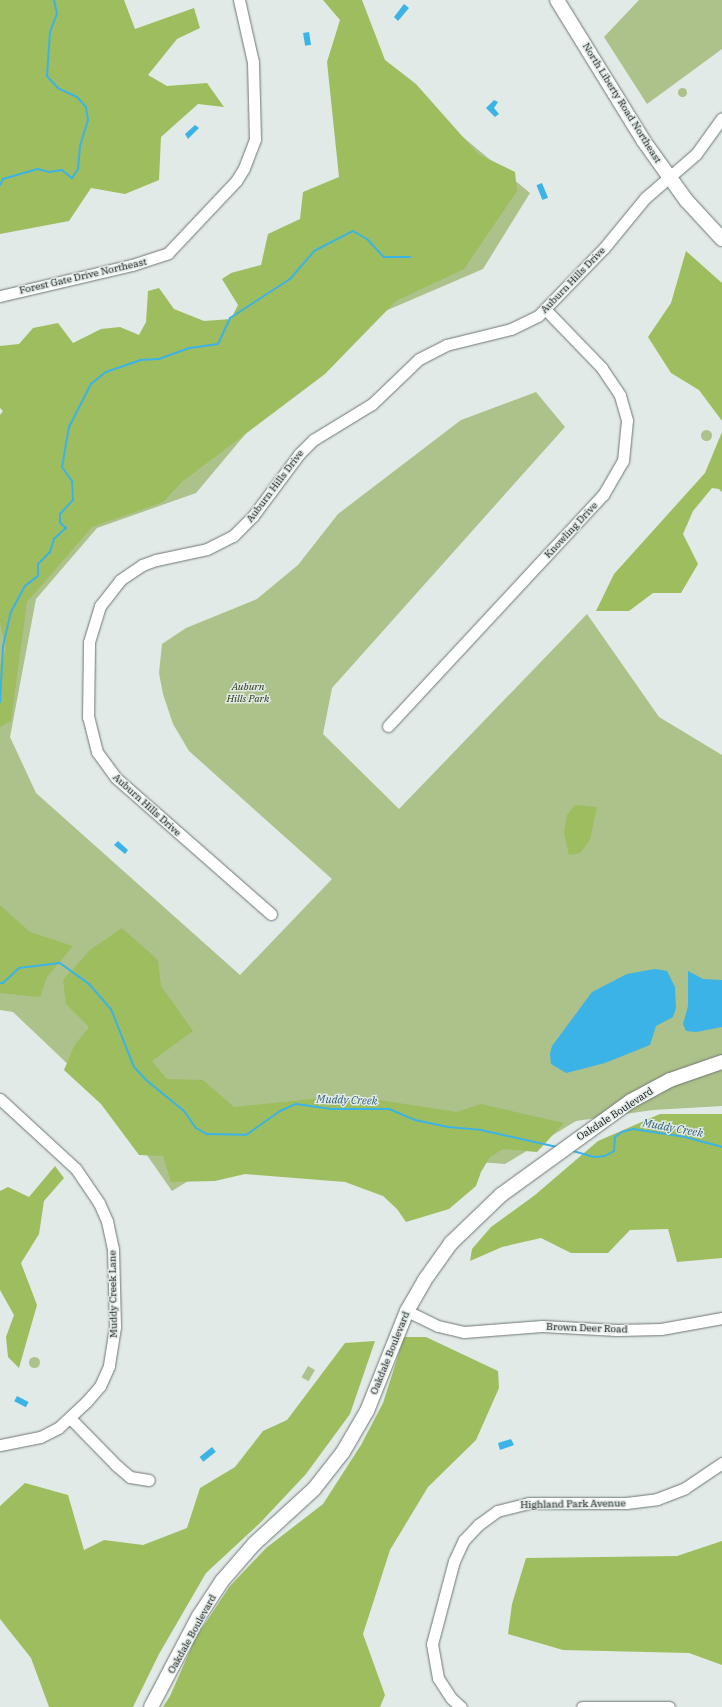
<!DOCTYPE html>
<html>
<head>
<meta charset="utf-8">
<style>
  body { margin:0 }
  #map { position:relative; width:722px; height:1707px; overflow:hidden; background:#e1eae7; font-family:"IBM Plex Serif",serif }
  div>[style] { position:absolute }
  [style*='--x'] { left:calc(var(--x)*1px); top:calc(var(--y)*1px); width:calc(var(--w)*1px); rotate:calc(var(--a)*1deg) }
  .green>* { inset:0; background:#adc18a; transform-origin:0 0 }
  .round { border-radius:50% }
  .forest>* { inset:0; background:#9ebd5f }
  .water>* { inset:0; background:#3bb3e6; transform-origin:0 0 }
  .stream>* { height:2px; margin:-1px; padding:0 1px; transform-origin:1px; border-radius:1px; background:#3bb3e6 }
  .roads { filter:drop-shadow(0 0 1px #6e7674) drop-shadow(0 0 1px #6e7674) }
  .minor>* { height:11px; margin:-5.5px; padding:0 5.5px; transform-origin:5.5px; border-radius:5.5px; background:#fff }
  .major>* { height:14px; margin:-7px; padding:0 7px; transform-origin:7px; border-radius:7px; background:#fff }
  span { translate:-50% -50%; white-space:nowrap; text-align:center; line-height:1.15; -webkit-text-stroke:3px #e1eae7; paint-order:stroke }
  .street-label { font-size:10px; color:#0d1010 }
  .park-label { font-size:10px; color:#26320a; font-style:italic }
  .water-label { font-size:11px; color:#2d5c72; font-style:italic }
</style>
</head>
<body>
<div id="map">
  <div class="green">
    <i style="clip-path:polygon(639px 0,722px 0,722px 49px,647px 104px,604px 37px)"></i>
    <i class="round" style="left:677.5px;top:87.5px;width:9px;height:9px"></i>
    <i style="clip-path:polygon(434px 113px,530px 193px,483px 269px,383px 312px,264px 412px,196px 493px,97px 528px,36px 599px,10px 737px,36px 793px,240px 975px,332px 879px,189px 751px,173px 724px,163px 694px,159px 673px,162px 644px,186px 628px,257px 599px,298px 565px,338px 514px,461px 420px,536px 392px,565px 427px,332px 688px,323px 734px,399px 809px,587px 614px,659px 717px,722px 755px,722px 1106px,653px 1110px,576px 1121px,505px 1164px,248px 1144px,172px 1191px,114px 1108px,13px 1012px,0 1010px,0 593px)"></i>
    <i class="round" style="left:700.5px;top:429.5px;width:11px;height:11px"></i>
    <i class="round" style="left:28.5px;top:1356.5px;width:11px;height:11px"></i>
    <i style="left:308px;top:1366px;width:8px;height:13px;rotate:30deg"></i>
  </div>
  <div class="forest">
    <i style="clip-path:polygon(0 0,124px 0,135px 29px,194px 8px,200px 28px,177px 39px,148px 75px,167px 86px,207px 83px,224px 107px,198px 104px,161px 137px,159px 180px,125px 194px,91px 188px,69px 221px,0 234px)"></i>
    <i style="clip-path:polygon(323px 0,362px 0,385px 60px,416px 84px,478px 154px,515px 172px,517px 191px,464px 269px,396px 301px,325px 374px,183px 481px,163px 502px,92px 527px,27px 602px,11px 721px,0 727px,0 665px,6px 649px,0 623px,0 415px,3px 411px,0 408px,0 346px,19px 344px,33px 328px,58px 323px,73px 343px,101px 329px,120px 327px,139px 335px,146px 322px,148px 291px,159px 288px,174px 309px,204px 321px,231px 319px,238px 305px,222px 279px,231px 273px,261px 265px,268px 234px,300px 219px,303px 192px,339px 177px,327px 62px,340px 20px)"></i>
    <i style="clip-path:polygon(686px 251px,722px 283px,722px 421px,699px 390px,671px 373px,648px 337px,671px 303px)"></i>
    <i style="clip-path:polygon(722px 432px,722px 492px,719px 489px,712px 488px,693px 511px,683px 534px,698px 564px,681px 593px,653px 593px,629px 611px,596px 611px,614px 574px,705px 473px)"></i>
    <i style="clip-path:polygon(575px 805px,597px 807px,590px 840px,580px 853px,569px 855px,564px 833px,567px 815px)"></i>
    <i style="clip-path:polygon(0 905px,30px 932px,73px 946px,47px 977px,40px 997px,0 993px)"></i>
    <i style="clip-path:polygon(122px 928px,158px 960px,161px 986px,193px 1031px,152px 1061px,167px 1079px,203px 1080px,234px 1107px,331px 1097px,372px 1099px,457px 1112px,481px 1104px,564px 1123px,537px 1152px,503px 1149px,490px 1157px,481px 1172px,476px 1186px,449px 1209px,406px 1222px,397px 1209px,383px 1196px,345px 1182px,245px 1174px,215px 1181px,171px 1182px,163px 1156px,139px 1155px,101px 1104px,64px 1070px,74px 1046px,89px 1027px,66px 1004px,63px 980px,90px 950px)"></i>
    <i style="clip-path:polygon(660px 1114px,722px 1114px,722px 1258px,677px 1262px,668px 1229px,630px 1230px,608px 1253px,571px 1253px,541px 1238px,502px 1247px,470px 1261px,472px 1249px,491px 1227px,535px 1195px,598px 1141px)"></i>
    <i style="clip-path:polygon(55px 1166px,64px 1178px,44px 1201px,39px 1234px,21px 1263px,37px 1305px,19px 1368px,8px 1357px,6px 1337px,14px 1315px,0 1290px,0 1191px,8px 1187px,29px 1197px)"></i>
    <i style="clip-path:polygon(404px 1337px,426px 1337px,498px 1371px,499px 1388px,476px 1440px,428px 1487px,390px 1550px,363px 1634px,385px 1695px,380px 1707px,163px 1707px,170px 1696px,196px 1637px,230px 1586px,266px 1548px,323px 1504px,361px 1445px,383px 1403px)"></i>
    <i style="clip-path:polygon(375px 1341px,350px 1414px,306px 1474px,260px 1523px,206px 1573px,159px 1654px,133px 1707px,49px 1707px,31px 1658px,0 1619px,0 1506px,25px 1483px,68px 1495px,84px 1550px,104px 1540px,143px 1545px,187px 1528px,200px 1488px,235px 1467px,263px 1431px,287px 1420px,345px 1343px)"></i>
    <i style="clip-path:polygon(722px 1541px,722px 1665px,689px 1653px,563px 1650px,508px 1634px,512px 1604px,526px 1558px,677px 1556px)"></i>
  </div>
  <div class="water">
    <i style="clip-path:polygon(404px 4px,409px 8px,398px 21px,394px 17px)"></i>
    <i style="left:309px;top:32px;width:13px;height:6px;rotate:81deg"></i>
    <i style="clip-path:polygon(494px 100px,498px 102px,494px 108px,499px 114px,495px 117px,486px 108px)"></i>
    <i style="clip-path:polygon(195px 125px,199px 128px,188px 139px,185px 134px)"></i>
    <i style="left:542px;top:183px;width:16px;height:6px;rotate:68deg"></i>
    <i style="clip-path:polygon(118px 841px,128px 850px,125px 854px,114px 845px)"></i>
    <i style="clip-path:polygon(655px 969px,667px 971px,675px 987px,676px 1008px,673px 1017px,656px 1026px,650px 1045px,605px 1063px,574px 1071px,566px 1073px,551px 1064px,550px 1054px,552px 1046px,592px 992px,627px 974px)"></i>
    <i style="clip-path:polygon(688px 971px,703px 979px,722px 980px,722px 1027px,696px 1032px,686px 1031px,683px 1024px,688px 1006px)"></i>
    <i style="left:17px;top:1396px;width:13px;height:6px;rotate:27deg"></i>
    <i style="clip-path:polygon(511px 1439px,514px 1445px,500px 1450px,498px 1443px)"></i>
    <i style="left:212px;top:1447px;width:6px;height:16px;rotate:51deg"></i>
  </div>
  <div class="stream">
    <i style="--x:0;--y:185;--w:7;--a:-63"></i>
    <i style="--x:3;--y:179;--w:36;--a:-16"></i>
    <i style="--x:38;--y:169;--w:11;--a:15"></i>
    <i style="--x:49;--y:172;--w:13;--a:-9"></i>
    <i style="--x:62;--y:170;--w:13;--a:39"></i>
    <i style="--x:72;--y:178;--w:11;--a:-56"></i>
    <i style="--x:78;--y:169;--w:23;--a:-85"></i>
    <i style="--x:80;--y:146;--w:27;--a:-73"></i>
    <i style="--x:88;--y:120;--w:13;--a:-99"></i>
    <i style="--x:86;--y:107;--w:13;--a:-132"></i>
    <i style="--x:77;--y:97;--w:21;--a:-155"></i>
    <i style="--x:58;--y:88;--w:16;--a:-133"></i>
    <i style="--x:47;--y:76;--w:44;--a:-86.1"></i>
    <i style="--x:50;--y:32;--w:19;--a:-69"></i>
    <i style="--x:57;--y:14;--w:14;--a:-102"></i>
    <i style="--x:0;--y:702;--w:56;--a:-86.9"></i>
    <i style="--x:3;--y:646;--w:35;--a:-77"></i>
    <i style="--x:11;--y:612;--w:30;--a:-62"></i>
    <i style="--x:25;--y:586;--w:16;--a:-38"></i>
    <i style="--x:38;--y:576;--w:12;--a:-90"></i>
    <i style="--x:38;--y:564;--w:17;--a:-45"></i>
    <i style="--x:50;--y:552;--w:14;--a:-73"></i>
    <i style="--x:54;--y:539;--w:16;--a:-43"></i>
    <i style="--x:66;--y:528;--w:8;--a:-140"></i>
    <i style="--x:60;--y:523;--w:9;--a:-90"></i>
    <i style="--x:60;--y:514;--w:19;--a:-47"></i>
    <i style="--x:73;--y:500;--w:19;--a:-93"></i>
    <i style="--x:72;--y:481;--w:17;--a:-126"></i>
    <i style="--x:62;--y:467;--w:41;--a:-80.1"></i>
    <i style="--x:69;--y:427;--w:48;--a:-62.9"></i>
    <i style="--x:91;--y:384;--w:19;--a:-39"></i>
    <i style="--x:106;--y:372;--w:36;--a:-19"></i>
    <i style="--x:140;--y:360;--w:19;--a:-3"></i>
    <i style="--x:159;--y:359;--w:33;--a:-20"></i>
    <i style="--x:190;--y:348;--w:28;--a:-8"></i>
    <i style="--x:218;--y:344;--w:29;--a:-65"></i>
    <i style="--x:230;--y:318;--w:72;--a:-33"></i>
    <i style="--x:290;--y:279;--w:37;--a:-49"></i>
    <i style="--x:314;--y:251;--w:44;--a:-27.1"></i>
    <i style="--x:353;--y:231;--w:16;--a:30"></i>
    <i style="--x:367;--y:239;--w:25;--a:47"></i>
    <i style="--x:384;--y:257;--w:26;--a:0"></i>
    <i style="--x:0;--y:983;--w:3;--a:0"></i>
    <i style="--x:3;--y:983;--w:22;--a:-43"></i>
    <i style="--x:19;--y:968;--w:41;--a:-7"></i>
    <i style="--x:60;--y:963;--w:36;--a:36"></i>
    <i style="--x:89;--y:984;--w:33;--a:49"></i>
    <i style="--x:111;--y:1009;--w:62;--a:68.4"></i>
    <i style="--x:134;--y:1067;--w:18;--a:47"></i>
    <i style="--x:146;--y:1080;--w:49;--a:39.2"></i>
    <i style="--x:184;--y:1111;--w:21;--a:55"></i>
    <i style="--x:196;--y:1128;--w:13;--a:29"></i>
    <i style="--x:207;--y:1134;--w:39;--a:1"></i>
    <i style="--x:246;--y:1135;--w:42;--a:-35.2"></i>
    <i style="--x:280;--y:1111;--w:17;--a:-24"></i>
    <i style="--x:296;--y:1104;--w:34;--a:8"></i>
    <i style="--x:330;--y:1109;--w:59;--a:0"></i>
    <i style="--x:389;--y:1109;--w:28;--a:23"></i>
    <i style="--x:415;--y:1120;--w:34;--a:12"></i>
    <i style="--x:448;--y:1127;--w:33;--a:5"></i>
    <i style="--x:481;--y:1130;--w:78;--a:12.6"></i>
    <i style="--x:573;--y:1151;--w:22;--a:16"></i>
    <i style="--x:594;--y:1157;--w:11;--a:-5"></i>
    <i style="--x:605;--y:1156;--w:10;--a:-29"></i>
    <i style="--x:614;--y:1151;--w:14;--a:-86"></i>
    <i style="--x:615;--y:1137;--w:9;--a:-36"></i>
    <i style="--x:622;--y:1132;--w:11;--a:-15"></i>
    <i style="--x:633;--y:1129;--w:53;--a:8.7"></i>
    <i style="--x:685;--y:1137;--w:38;--a:15"></i>
  </div>
  <div class="roads">
    <div class="minor">
      <i style="--x:0;--y:296;--w:136;--a:-13.2"></i>
      <i style="--x:132;--y:265;--w:38;--a:-18"></i>
      <i style="--x:168;--y:253;--w:99;--a:-46.6"></i>
      <i style="--x:236;--y:181;--w:15;--a:-58"></i>
      <i style="--x:244;--y:168;--w:31;--a:-69"></i>
      <i style="--x:255;--y:139;--w:77;--a:-91.5"></i>
      <i style="--x:253;--y:62;--w:64;--a:-102.7"></i>
      <i style="--x:388;--y:726;--w:316;--a:-47.1"></i>
      <i style="--x:603;--y:495;--w:39;--a:-60"></i>
      <i style="--x:623;--y:461;--w:41;--a:-84.4"></i>
      <i style="--x:627;--y:420;--w:26;--a:-106"></i>
      <i style="--x:620;--y:395;--w:32;--a:-124"></i>
      <i style="--x:602;--y:368;--w:82;--a:-134"></i>
      <i style="--x:271;--y:914;--w:206;--a:-138.7"></i>
      <i style="--x:116;--y:778;--w:32;--a:-126"></i>
      <i style="--x:97;--y:752;--w:36;--a:-104"></i>
      <i style="--x:88;--y:717;--w:75;--a:-89.2"></i>
      <i style="--x:89;--y:642;--w:38;--a:-73"></i>
      <i style="--x:100;--y:606;--w:33;--a:-52"></i>
      <i style="--x:120;--y:580;--w:27;--a:-34"></i>
      <i style="--x:142;--y:565;--w:15;--a:-20"></i>
      <i style="--x:156;--y:560;--w:52;--a:-12.2"></i>
      <i style="--x:207;--y:549;--w:29;--a:-27"></i>
      <i style="--x:233;--y:536;--w:28;--a:-45"></i>
      <i style="--x:253;--y:516;--w:77;--a:-53.4"></i>
      <i style="--x:299;--y:454;--w:20;--a:-45"></i>
      <i style="--x:313;--y:440;--w:69;--a:-31.4"></i>
      <i style="--x:372;--y:404;--w:65;--a:-43.8"></i>
      <i style="--x:419;--y:359;--w:30;--a:-27"></i>
      <i style="--x:446;--y:345;--w:67;--a:-13.8"></i>
      <i style="--x:511;--y:329;--w:30;--a:-26"></i>
      <i style="--x:538;--y:316;--w:95;--a:-45.9"></i>
      <i style="--x:604;--y:248;--w:65;--a:-50.6"></i>
      <i style="--x:645;--y:198;--w:67;--a:-40.8"></i>
      <i style="--x:696;--y:154;--w:44;--a:-54.2"></i>
      <i style="--x:0;--y:1099;--w:103;--a:42.6"></i>
      <i style="--x:76;--y:1169;--w:41;--a:55.9"></i>
      <i style="--x:99;--y:1203;--w:20;--a:66"></i>
      <i style="--x:107;--y:1221;--w:29;--a:78"></i>
      <i style="--x:113;--y:1249;--w:78;--a:88.5"></i>
      <i style="--x:115;--y:1327;--w:39;--a:99"></i>
      <i style="--x:109;--y:1366;--w:22;--a:114"></i>
      <i style="--x:100;--y:1386;--w:21;--a:131"></i>
      <i style="--x:86;--y:1402;--w:38;--a:137"></i>
      <i style="--x:58;--y:1428;--w:20;--a:153"></i>
      <i style="--x:40;--y:1437;--w:41;--a:168.7"></i>
      <i style="--x:407;--y:1311;--w:34;--a:26"></i>
      <i style="--x:438;--y:1326;--w:27;--a:13"></i>
      <i style="--x:464;--y:1332;--w:78;--a:-4.4"></i>
      <i style="--x:542;--y:1326;--w:75;--a:3.1"></i>
      <i style="--x:617;--y:1330;--w:44;--a:-1.3"></i>
      <i style="--x:661;--y:1329;--w:62;--a:-10.2"></i>
      <i style="--x:70;--y:1418;--w:67;--a:45.6"></i>
      <i style="--x:117;--y:1466;--w:17;--a:40"></i>
      <i style="--x:130;--y:1477;--w:19;--a:9"></i>
      <i style="--x:461;--y:1707;--w:13;--a:-138"></i>
      <i style="--x:451;--y:1698;--w:24;--a:-123"></i>
      <i style="--x:438;--y:1678;--w:35;--a:-100"></i>
      <i style="--x:432;--y:1644;--w:86;--a:-75.2"></i>
      <i style="--x:454;--y:1561;--w:23;--a:-65"></i>
      <i style="--x:464;--y:1540;--w:21;--a:-47"></i>
      <i style="--x:478;--y:1525;--w:24;--a:-36"></i>
      <i style="--x:497;--y:1511;--w:32;--a:-14"></i>
      <i style="--x:528;--y:1503;--w:98;--a:0"></i>
      <i style="--x:626;--y:1503;--w:31;--a:-7"></i>
      <i style="--x:657;--y:1499;--w:30;--a:-21"></i>
      <i style="--x:685;--y:1488;--w:45;--a:-34"></i>
      <i style="--x:582;--y:1707;--w:87;--a:0"></i>
    </div>
    <div class="major">
      <i style="--x:557;--y:0;--w:164;--a:58.4"></i>
      <i style="--x:643;--y:140;--w:74;--a:54.4"></i>
      <i style="--x:686;--y:200;--w:53;--a:47.3"></i>
      <i style="--x:151;--y:1707;--w:103;--a:-62.2"></i>
      <i style="--x:199;--y:1616;--w:42;--a:-56.7"></i>
      <i style="--x:222;--y:1581;--w:49;--a:-49.1"></i>
      <i style="--x:254;--y:1544;--w:81;--a:-42.5"></i>
      <i style="--x:314;--y:1489;--w:47;--a:-51.9"></i>
      <i style="--x:343;--y:1452;--w:48;--a:-59.7"></i>
      <i style="--x:367;--y:1411;--w:108;--a:-68.2"></i>
      <i style="--x:407;--y:1311;--w:34;--a:-60"></i>
      <i style="--x:424;--y:1281;--w:47;--a:-54.6"></i>
      <i style="--x:451;--y:1243;--w:69;--a:-43.8"></i>
      <i style="--x:501;--y:1195;--w:160;--a:-35.9"></i>
      <i style="--x:631;--y:1101;--w:44;--a:-28.3"></i>
      <i style="--x:670;--y:1080;--w:55;--a:-19.1"></i>
    </div>
  </div>
  <div class="street-label">
    <span style="left:622px;top:103px;rotate:58deg">North Liberty Road Northeast</span>
    <span style="left:83px;top:276px;rotate:-13deg">Forest Gate Drive Northeast</span>
    <span style="left:573px;top:280px;rotate:-46deg">Auburn Hills Drive</span>
    <span style="left:275px;top:486px;rotate:-53deg">Auburn Hills Drive</span>
    <span style="left:571px;top:530px;rotate:-47deg">Knowling Drive</span>
    <span style="left:147px;top:805px;rotate:42deg">Auburn Hills Drive</span>
    <span style="left:615px;top:1114px;rotate:-33deg">Oakdale Boulevard</span>
    <span style="left:113px;top:1294px;rotate:-91deg">Muddy Creek Lane</span>
    <span style="left:587px;top:1328px;rotate:2deg">Brown Deer Road</span>
    <span style="left:390px;top:1353px;rotate:-68deg">Oakdale Boulevard</span>
    <span style="left:573px;top:1504px;rotate:-1deg">Highland Park Avenue</span>
    <span style="left:192px;top:1634px;rotate:-61deg">Oakdale Boulevard</span>
  </div>
  <div class="park-label">
    <span style="left:248px;top:692px">Auburn<br>Hills Park</span>
  </div>
  <div class="water-label">
    <span style="left:347px;top:1100px;rotate:2deg">Muddy Creek</span>
    <span style="left:673px;top:1128px;rotate:10deg">Muddy Creek</span>
  </div>
</div>
</body>
</html>
